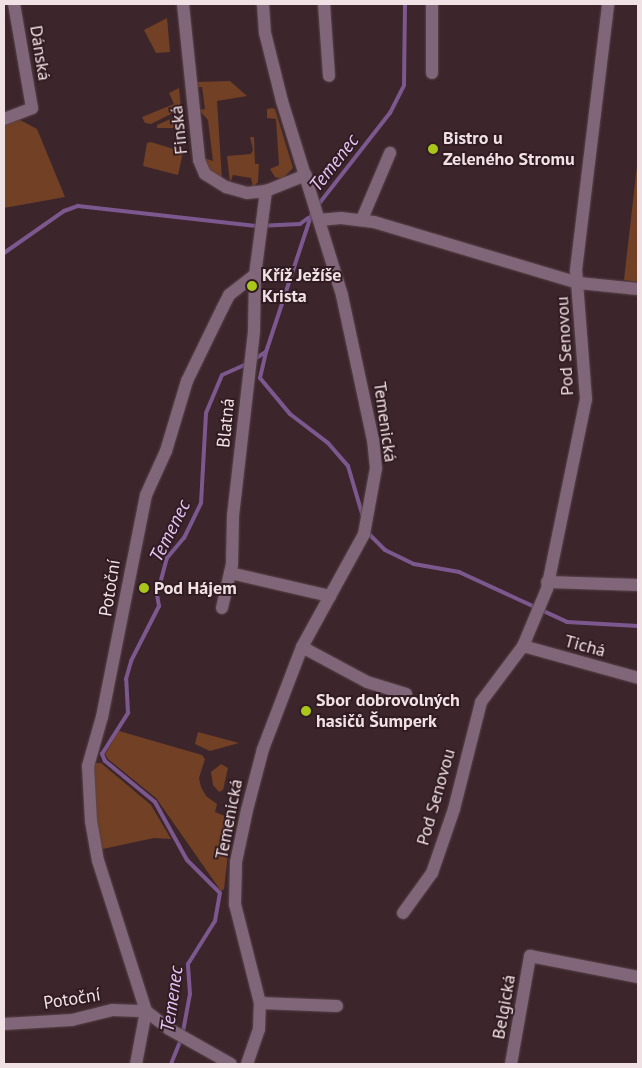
<!DOCTYPE html>
<html>
<head>
<meta charset="utf-8">
<style>
  body { margin:0 }
  #map { position:relative; width:642px; height:1068px; overflow:hidden; background:#3c262c; font-family:"PT Sans",sans-serif }
  div>[style] { position:absolute }
  [style*='--x'] { left:calc(var(--x)*1px); top:calc(var(--y)*1px); width:calc(var(--w)*1px); rotate:calc(var(--a)*1deg) }
  .green>* { inset:0; background:#714025 }
  .stream>* { height:4px; margin:-2px; padding:0 2px; transform-origin:2px; border-radius:2px; background:#7c588f }
  .roads { filter:drop-shadow(0 0 1px #594449) drop-shadow(0 0 1px #594449) }
  .minor>* { height:12px; margin:-6px; padding:0 6px; transform-origin:6px; border-radius:6px; background:#806678 }
  .dots>* { width:14px; height:14px; translate:-50% -50%; box-sizing:border-box; border:2px solid #321c23; border-radius:50% }
  span { translate:-50% -50%; white-space:nowrap; text-align:center; line-height:1.15; -webkit-text-stroke:4px #321c23; paint-order:stroke }
  .street-label { font-size:18px; color:#f0e1e4 }
  .poi-label { font-size:18px; color:#f0e1e4; font-weight:700 }
  .left { translate:0 -50%; text-align:left }
  .water-label { font-size:19px; color:#e5c6f7; font-style:italic }
  .frame { position:absolute; inset:0; border:5px solid #f0e1e4; pointer-events:none }
</style>
</head>
<body>
<div id="map">
  <div class="green">
    <i style="clip-path:polygon(167px 18px,170px 52px,156px 53px,144px 30px)"></i>
    <i style="clip-path:polygon(230px 81px,247px 96px,217px 101px,222px 180px,208px 168px,204px 158px,213px 161px,208px 120px,199px 110px,205px 109px,202px 87px,197px 87px,196px 82px)"></i>
    <i style="clip-path:polygon(179px 88px,181px 109px,151px 124px,145px 123px,142px 117px,174px 104px,169px 93px)"></i>
    <i style="clip-path:polygon(272px 108px,275px 109px,293px 168px,282px 179px,275px 177px,270px 169px,279px 165px,276px 119px,267px 118px,267px 109px)"></i>
    <i style="clip-path:polygon(181px 114px,183px 128px,157px 128px,157px 125px)"></i>
    <i style="clip-path:polygon(20px 120px,37px 129px,65px 197px,4px 208px,4px 125px)"></i>
    <i style="clip-path:polygon(250px 137px,254px 137px,255px 164px,259px 164px,258px 182px,253px 187px,251px 178px,233px 175px,230px 183px,227px 156px,251px 154px,253px 150px)"></i>
    <i style="clip-path:polygon(151px 142px,183px 152px,178px 175px,143px 166px,147px 143px)"></i>
    <i style="clip-path:polygon(638px 157px,638px 282px,624px 280px)"></i>
    <i style="clip-path:polygon(119px 731px,202px 755px,205px 759px,199px 778px,201px 787px,206px 796px,217px 804px,215px 812px,232px 819px,224px 889px,221px 891px,156px 798px,108px 759px,105px 754px)"></i>
    <i style="clip-path:polygon(198px 732px,239px 743px,210px 751px,195px 744px)"></i>
    <i style="clip-path:polygon(92px 763px,101px 763px,151px 805px,171px 839px,154px 838px,98px 850px)"></i>
    <i style="clip-path:polygon(221px 764px,228px 768px,223px 790px,219px 792px,213px 785px,211px 772px)"></i>
  </div>
  <div class="stream">
    <i style="--x:318;--y:205;--w:117;--a:-52"></i>
    <i style="--x:390;--y:113;--w:31;--a:-63"></i>
    <i style="--x:404;--y:85;--w:81;--a:-89.3"></i>
    <i style="--x:4;--y:253;--w:73;--a:-35"></i>
    <i style="--x:64;--y:211;--w:15;--a:-20"></i>
    <i style="--x:78;--y:206;--w:180;--a:6.4"></i>
    <i style="--x:257;--y:226;--w:43;--a:-2.7"></i>
    <i style="--x:300;--y:224;--w:10;--a:-37"></i>
    <i style="--x:266;--y:352;--w:27;--a:103"></i>
    <i style="--x:260;--y:378;--w:47;--a:50.2"></i>
    <i style="--x:290;--y:414;--w:48;--a:37.3"></i>
    <i style="--x:328;--y:443;--w:30;--a:49"></i>
    <i style="--x:348;--y:466;--w:53;--a:73.6"></i>
    <i style="--x:253;--y:360;--w:15;--a:-32"></i>
    <i style="--x:266;--y:352;--w:146;--a:-71.7"></i>
    <i style="--x:368;--y:533;--w:24;--a:45"></i>
    <i style="--x:385;--y:550;--w:32;--a:26"></i>
    <i style="--x:414;--y:564;--w:46;--a:10.1"></i>
    <i style="--x:459;--y:572;--w:119;--a:24.8"></i>
    <i style="--x:567;--y:622;--w:71;--a:3.2"></i>
    <i style="--x:171;--y:1064;--w:29;--a:-68"></i>
    <i style="--x:182;--y:1037;--w:44;--a:-79.5"></i>
    <i style="--x:190;--y:994;--w:30;--a:-94"></i>
    <i style="--x:188;--y:964;--w:51;--a:-57.9"></i>
    <i style="--x:215;--y:921;--w:28;--a:-80"></i>
    <i style="--x:220;--y:893;--w:47;--a:-135"></i>
    <i style="--x:187;--y:860;--w:66;--a:-118.9"></i>
    <i style="--x:155;--y:802;--w:65;--a:-140.6"></i>
    <i style="--x:105;--y:761;--w:8;--a:-113"></i>
    <i style="--x:102;--y:754;--w:49;--a:-57.6"></i>
    <i style="--x:128;--y:713;--w:34;--a:-93"></i>
    <i style="--x:126;--y:679;--w:19;--a:-74"></i>
    <i style="--x:131;--y:661;--w:62;--a:-63"></i>
    <i style="--x:159;--y:606;--w:11;--a:-100"></i>
    <i style="--x:157;--y:595;--w:38;--a:-75"></i>
    <i style="--x:167;--y:558;--w:26;--a:-50"></i>
    <i style="--x:184;--y:538;--w:39;--a:-64"></i>
    <i style="--x:201;--y:503;--w:90;--a:-86.8"></i>
    <i style="--x:206;--y:413;--w:41;--a:-67.2"></i>
    <i style="--x:222;--y:375;--w:27;--a:-24"></i>
  </div>
  <div class="roads">
    <div class="minor">
      <i style="--x:183;--y:4;--w:157;--a:84.1"></i>
      <i style="--x:199;--y:160;--w:15;--a:67"></i>
      <i style="--x:205;--y:174;--w:25;--a:32"></i>
      <i style="--x:226;--y:187;--w:22;--a:16"></i>
      <i style="--x:247;--y:193;--w:19;--a:-6"></i>
      <i style="--x:266;--y:191;--w:43;--a:-21.8"></i>
      <i style="--x:324;--y:4;--w:72;--a:86"></i>
      <i style="--x:432;--y:4;--w:69;--a:90"></i>
      <i style="--x:4;--y:119;--w:30;--a:-21"></i>
      <i style="--x:32;--y:108;--w:106;--a:-99.8"></i>
      <i style="--x:362;--y:219;--w:72;--a:-67"></i>
      <i style="--x:319;--y:220;--w:22;--a:-5"></i>
      <i style="--x:341;--y:218;--w:33;--a:7"></i>
      <i style="--x:374;--y:222;--w:214;--a:16.6"></i>
      <i style="--x:579;--y:283;--w:59;--a:5.8"></i>
      <i style="--x:230;--y:573;--w:103;--a:13"></i>
      <i style="--x:547;--y:582;--w:91;--a:1.9"></i>
      <i style="--x:222;--y:608;--w:45;--a:-77.2"></i>
      <i style="--x:232;--y:564;--w:48;--a:-88.8"></i>
      <i style="--x:233;--y:516;--w:186;--a:-83.5"></i>
      <i style="--x:254;--y:331;--w:56;--a:-89"></i>
      <i style="--x:523;--y:646;--w:119;--a:15.5"></i>
      <i style="--x:302;--y:647;--w:74;--a:28.3"></i>
      <i style="--x:367;--y:682;--w:41;--a:17.1"></i>
      <i style="--x:403;--y:913;--w:49;--a:-54.1"></i>
      <i style="--x:432;--y:873;--w:68;--a:-71"></i>
      <i style="--x:454;--y:809;--w:110;--a:-75.8"></i>
      <i style="--x:481;--y:702;--w:70;--a:-53.1"></i>
      <i style="--x:523;--y:646;--w:62;--a:-67.2"></i>
      <i style="--x:547;--y:589;--w:194;--a:-78.4"></i>
      <i style="--x:586;--y:399;--w:129;--a:-94.4"></i>
      <i style="--x:576;--y:270;--w:268;--a:-83.1"></i>
      <i style="--x:260;--y:1003;--w:77;--a:2.2"></i>
      <i style="--x:4;--y:1024;--w:68;--a:-3.4"></i>
      <i style="--x:72;--y:1020;--w:41;--a:-14"></i>
      <i style="--x:112;--y:1010;--w:34;--a:2"></i>
      <i style="--x:146;--y:1011;--w:29;--a:38"></i>
      <i style="--x:169;--y:1029;--w:71;--a:29.4"></i>
      <i style="--x:136;--y:1064;--w:54;--a:-79.3"></i>
      <i style="--x:146;--y:1011;--w:157;--a:-107.7"></i>
      <i style="--x:98;--y:861;--w:41;--a:-99.9"></i>
      <i style="--x:91;--y:821;--w:55;--a:-93.1"></i>
      <i style="--x:88;--y:766;--w:51;--a:-74.1"></i>
      <i style="--x:102;--y:717;--w:226;--a:-78.8"></i>
      <i style="--x:146;--y:495;--w:48;--a:-65.6"></i>
      <i style="--x:166;--y:451;--w:73;--a:-73.3"></i>
      <i style="--x:187;--y:381;--w:80;--a:-64.1"></i>
      <i style="--x:222;--y:309;--w:16;--a:-63"></i>
      <i style="--x:229;--y:295;--w:33;--a:-38"></i>
      <i style="--x:255;--y:275;--w:85;--a:-82.5"></i>
      <i style="--x:247;--y:1064;--w:37;--a:-71"></i>
      <i style="--x:259;--y:1029;--w:26;--a:-88"></i>
      <i style="--x:260;--y:1003;--w:102;--a:-104.2"></i>
      <i style="--x:235;--y:904;--w:42;--a:-88.6"></i>
      <i style="--x:236;--y:862;--w:53;--a:-78.1"></i>
      <i style="--x:247;--y:810;--w:63;--a:-75.3"></i>
      <i style="--x:263;--y:749;--w:109;--a:-69.1"></i>
      <i style="--x:302;--y:647;--w:129;--a:-61.2"></i>
      <i style="--x:364;--y:534;--w:67;--a:-79.7"></i>
      <i style="--x:376;--y:468;--w:28;--a:-96"></i>
      <i style="--x:373;--y:440;--w:148;--a:-102.1"></i>
      <i style="--x:342;--y:295;--w:203;--a:-107.2"></i>
      <i style="--x:282;--y:101;--w:70;--a:-104"></i>
      <i style="--x:265;--y:33;--w:29;--a:-94"></i>
      <i style="--x:511;--y:1064;--w:110;--a:-80"></i>
      <i style="--x:530;--y:956;--w:110;--a:11"></i>
    </div>
  </div>
  <div class="dots">
    <i style="left:433px;top:149px;background:#a9c71a"></i>
    <i style="left:252px;top:286px;background:#a9c71a"></i>
    <i style="left:144px;top:588px;background:#a9c71a"></i>
    <i style="left:306px;top:711px;background:#a9c71a"></i>
  </div>
  <div class="street-label">
    <span style="left:40px;top:53px;rotate:81deg">Dánská</span>
    <span style="left:179px;top:130px;rotate:-96deg">Finská</span>
    <span style="left:565px;top:346px;rotate:-93deg">Pod Senovou</span>
    <span style="left:385px;top:422px;rotate:82deg">Temenická</span>
    <span style="left:226px;top:423px;rotate:-84deg">Blatná</span>
    <span style="left:110px;top:588px;rotate:-81deg">Potoční</span>
    <span style="left:585px;top:646px;rotate:15deg">Tichá</span>
    <span style="left:436px;top:797px;rotate:-74deg">Pod Senovou</span>
    <span style="left:229px;top:819px;rotate:-79deg">Temenická</span>
    <span style="left:72px;top:999px;rotate:-9deg">Potoční</span>
    <span style="left:504px;top:1007px;rotate:-80deg">Belgická</span>
  </div>
  <div class="poi-label">
    <span class="left" style="left:443px;top:149px">Bistro u<br>Zeleného Stromu</span>
    <span class="left" style="left:262px;top:286px">Kříž Ježíše<br>Krista</span>
    <span class="left" style="left:154px;top:588px">Pod Hájem</span>
    <span class="left" style="left:316px;top:711px">Sbor dobrovolných<br>hasičů Šumperk</span>
  </div>
  <div class="water-label">
    <span style="left:334px;top:163px;rotate:-52deg">Temenec</span>
    <span style="left:170px;top:531px;rotate:-63deg">Temenec</span>
    <span style="left:172px;top:999px;rotate:-82deg">Temenec</span>
  </div>
  <div class="frame"></div>
</div>
</body>
</html>
